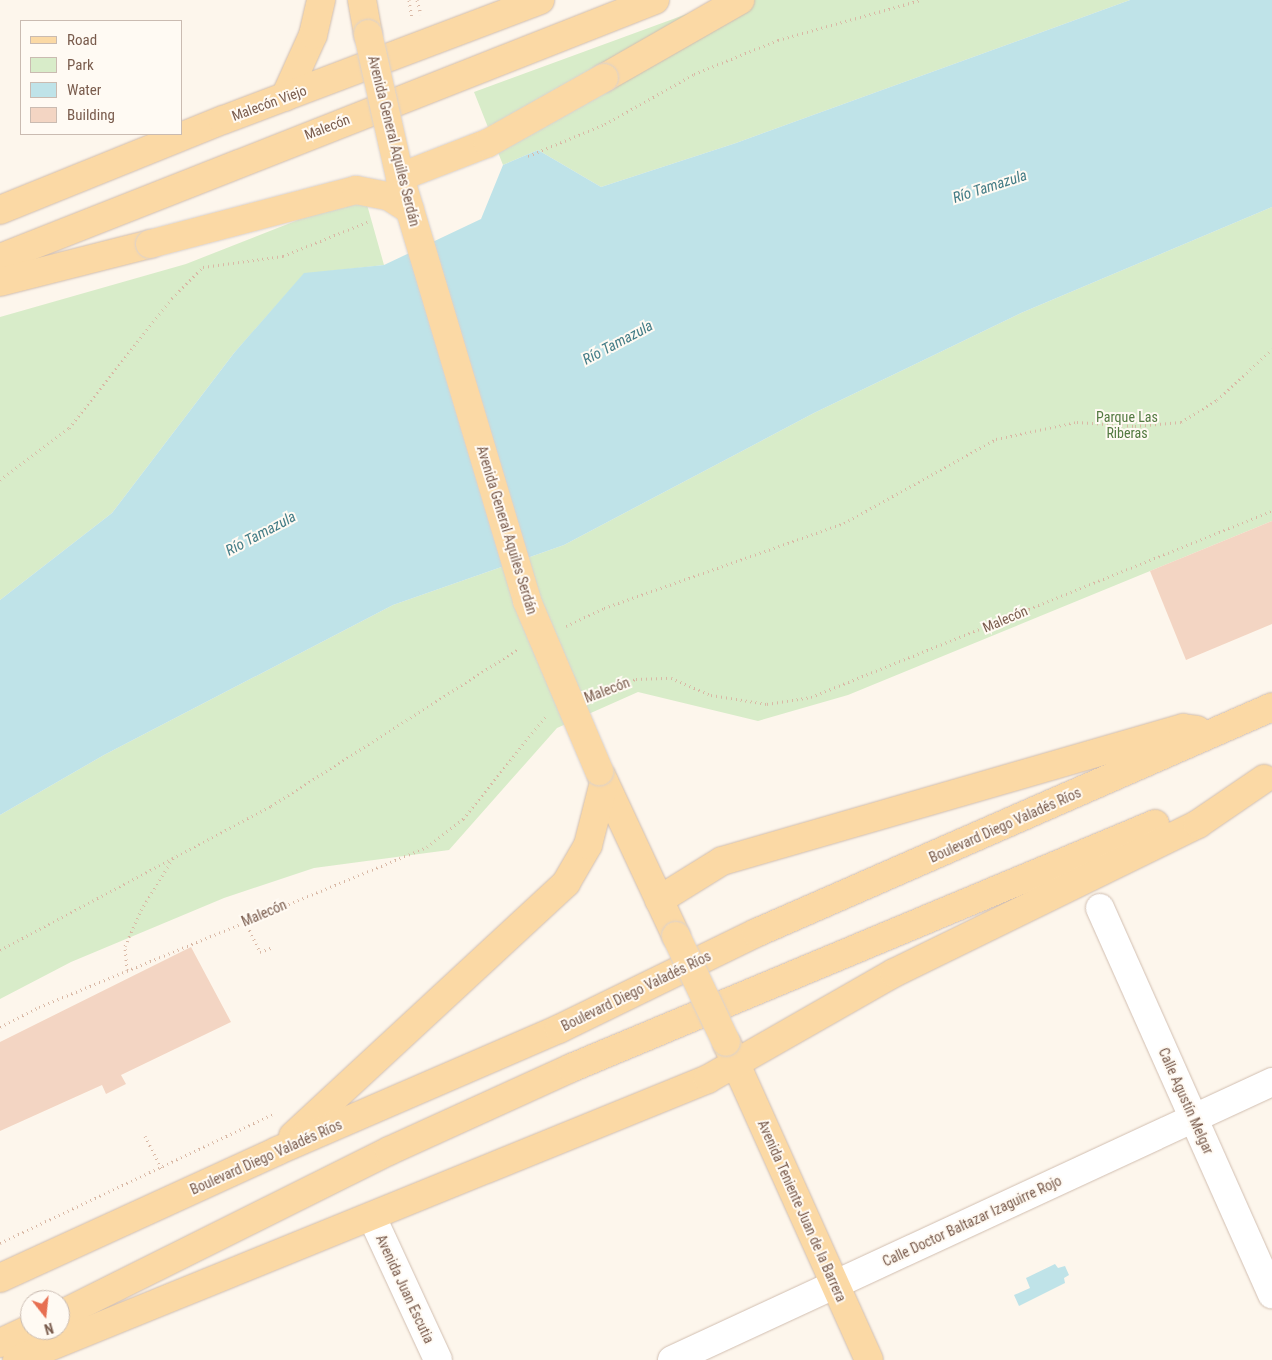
<!DOCTYPE html>
<html>
<head>
<meta charset="utf-8">
<style>
  body { margin:0 }
  #map { position:relative; width:1272px; height:1360px; overflow:hidden; background:#fdf6ec; font-family:"Roboto Condensed",sans-serif }
  div>[style] { position:absolute }
  [style*='--x'] { left:calc(var(--x)*1px); top:calc(var(--y)*1px); width:calc(var(--w)*1px); rotate:calc(var(--a)*1deg) }
  .green>* { inset:0; background:#d8ecc9 }
  .water>* { inset:0; background:#bfe3e8 }
  .building>* { inset:0; background:#f3d5c3 }
  .path>* { height:3px; margin-top:-1.5px; transform-origin:0; background:repeating-linear-gradient(90deg,#d9b8a5 0 1px,transparent 0 5px) }
  .roads { filter:drop-shadow(0 0 1px #d1beb0) drop-shadow(0 0 1px #d1beb0) }
  .minor>* { height:28px; margin:-14px; padding:0 14px; transform-origin:14px; border-radius:14px; background:#fff }
  .major>* { height:28px; margin:-14px; padding:0 14px; transform-origin:14px; border-radius:14px; background:#fbd9a5 }
  .bridges { filter:drop-shadow(0 0 1px #dad1cd) drop-shadow(0 0 1px #dad1cd) }
  .major-bridge>* { height:28px; margin:-14px; padding:0 14px; transform-origin:14px; border-radius:14px; background:#fbd9a5 }
  span { translate:-50% -50%; white-space:nowrap; text-align:center; line-height:1.15; -webkit-text-stroke:4px #fffaf3; paint-order:stroke }
  .street-label { font-size:14px; color:#7a5c4d }
  .park-label { font-size:14px; color:#537a41 }
  .water-label { font-size:15px; color:#437c86; font-style:italic }
  .legend { position:absolute; left:20px; top:20px; width:162px; height:115px; box-sizing:border-box; background:#fffaf3; border:1px solid #cabbb1; margin:0; padding:6px 9px; list-style:none; font-size:15px; color:#7a5c4d }
  .legend li { display:flex; align-items:center; gap:10px; height:25px }
  .legend b { width:25px; border:1px solid #cabbb1 }
  .north { position:absolute; left:20px; top:1290px; width:50px; height:50px; box-sizing:border-box; background:#fffaf3; border:1px solid #cabbb1; border-radius:50%; rotate:164deg; font-size:14px; font-weight:700; line-height:20px; text-align:center; color:#7a5c4d }
  .north::after { content:''; display:block; margin:auto; width:18px; height:22px; background:#e76f51; clip-path:polygon(50% 0,100% 100%,50% 72%,0 100%) }
</style>
</head>
<body>
<div id="map">
  <div class="green">
    <i style="clip-path:polygon(725px 0,1130px 0,736px 143px,601px 187px,538px 150px,503px 165px,474px 92px)"></i>
    <i style="clip-path:polygon(364px 194px,384px 265px,304px 274px,234px 353px,112px 513px,0 600px,0 317px,186px 264px)"></i>
    <i style="clip-path:polygon(1272px 207px,1272px 521px,848px 695px,758px 721px,638px 692px,557px 728px,449px 850px,314px 868px,224px 898px,71px 962px,0 999px,0 815px,104px 755px,393px 605px,564px 545px,814px 413px,1021px 313px)"></i>
  </div>
  <div class="water">
    <i style="clip-path:polygon(1130px 0,1272px 0,1272px 207px,1021px 313px,814px 413px,564px 545px,393px 605px,104px 755px,0 815px,0 600px,112px 513px,234px 353px,304px 273px,384px 265px,481px 219px,503px 165px,538px 150px,601px 187px,736px 143px)"></i>
    <i style="clip-path:polygon(1055px 1264px,1058px 1268px,1065px 1266px,1069px 1275px,1064px 1278px,1065px 1283px,1019px 1306px,1014px 1295px,1030px 1288px,1026px 1278px)"></i>
  </div>
  <div class="building">
    <i style="clip-path:polygon(1272px 521px,1272px 624px,1186px 660px,1150px 571px)"></i>
    <i style="clip-path:polygon(191px 947px,231px 1022px,121px 1075px,126px 1084px,106px 1094px,102px 1085px,0 1131px,0 1042px)"></i>
  </div>
  <div class="path">
    <i style="--x:409;--y:0;--w:19;--a:81"></i>
    <i style="--x:417;--y:0;--w:15;--a:74"></i>
    <i style="--x:528;--y:156;--w:83;--a:-22.6"></i>
    <i style="--x:605;--y:124;--w:102;--a:-29.3"></i>
    <i style="--x:694;--y:74;--w:91;--a:-22"></i>
    <i style="--x:778;--y:40;--w:148;--a:-15.7"></i>
    <i style="--x:0;--y:480;--w:86;--a:-37"></i>
    <i style="--x:69;--y:428;--w:166;--a:-51.6"></i>
    <i style="--x:172;--y:298;--w:44;--a:-45"></i>
    <i style="--x:203;--y:267;--w:81;--a:-7.8"></i>
    <i style="--x:283;--y:256;--w:91;--a:-22"></i>
    <i style="--x:566;--y:626;--w:42;--a:-25.3"></i>
    <i style="--x:604;--y:608;--w:255;--a:-19.5"></i>
    <i style="--x:844;--y:523;--w:174;--a:-28.9"></i>
    <i style="--x:996;--y:439;--w:83;--a:-11.9"></i>
    <i style="--x:1077;--y:422;--w:58;--a:3.9"></i>
    <i style="--x:1135;--y:426;--w:46;--a:-5"></i>
    <i style="--x:1181;--y:422;--w:42;--a:-31.4"></i>
    <i style="--x:1217;--y:400;--w:75;--a:-42.8"></i>
    <i style="--x:596;--y:694;--w:43;--a:-20.6"></i>
    <i style="--x:636;--y:679;--w:35;--a:-2"></i>
    <i style="--x:671;--y:678;--w:43;--a:23"></i>
    <i style="--x:711;--y:695;--w:57;--a:9.1"></i>
    <i style="--x:767;--y:704;--w:45;--a:-9"></i>
    <i style="--x:811;--y:697;--w:497;--a:-22"></i>
    <i style="--x:245;--y:921;--w:34;--a:64"></i>
    <i style="--x:260;--y:952;--w:14;--a:-21"></i>
    <i style="--x:0;--y:950;--w:307;--a:-28"></i>
    <i style="--x:271;--y:806;--w:293;--a:-32.4"></i>
    <i style="--x:127;--y:970;--w:24;--a:-95"></i>
    <i style="--x:125;--y:946;--w:39;--a:-66"></i>
    <i style="--x:141;--y:910;--w:65;--a:-58.3"></i>
    <i style="--x:0;--y:1027;--w:44;--a:-27.1"></i>
    <i style="--x:39;--y:1007;--w:420;--a:-22.4"></i>
    <i style="--x:427;--y:847;--w:46;--a:-37.9"></i>
    <i style="--x:463;--y:819;--w:131;--a:-51.2"></i>
    <i style="--x:145;--y:1136;--w:37;--a:63"></i>
    <i style="--x:0;--y:1243;--w:302;--a:-25.3"></i>
  </div>
  <div class="roads">
    <div class="minor">
      <i style="--x:1100;--y:908;--w:423;--a:66"></i>
      <i style="--x:372;--y:1217;--w:157;--a:65.2"></i>
      <i style="--x:672;--y:1360;--w:661;--a:-24.86"></i>
    </div>
    <div class="major">
      <i style="--x:362;--y:0;--w:35;--a:80"></i>
      <i style="--x:604;--y:78;--w:157;--a:-29.8"></i>
      <i style="--x:285;--y:97;--w:68;--a:-65.7"></i>
      <i style="--x:313;--y:35;--w:36;--a:-77"></i>
      <i style="--x:0;--y:210;--w:240;--a:-22"></i>
      <i style="--x:223;--y:120;--w:339;--a:-20.7"></i>
      <i style="--x:0;--y:258;--w:704;--a:-21.5"></i>
      <i style="--x:0;--y:282;--w:155;--a:-14.2"></i>
      <i style="--x:602;--y:777;--w:175;--a:65"></i>
      <i style="--x:659;--y:900;--w:74;--a:-31.8"></i>
      <i style="--x:722;--y:861;--w:480;--a:-16.1"></i>
      <i style="--x:1183;--y:728;--w:14;--a:8"></i>
      <i style="--x:727;--y:1044;--w:346;--a:65.8"></i>
      <i style="--x:293;--y:1136;--w:372;--a:-42.8"></i>
      <i style="--x:566;--y:883;--w:44;--a:-59.9"></i>
      <i style="--x:588;--y:845;--w:65;--a:-75.7"></i>
      <i style="--x:0;--y:1278;--w:305;--a:-24.6"></i>
      <i style="--x:277;--y:1151;--w:307;--a:-23.4"></i>
      <i style="--x:559;--y:1029;--w:219;--a:-26"></i>
      <i style="--x:756;--y:933;--w:563;--a:-23.65"></i>
      <i style="--x:60;--y:1315;--w:368;--a:-26.5"></i>
      <i style="--x:389;--y:1151;--w:200;--a:-24.5"></i>
      <i style="--x:571;--y:1068;--w:633;--a:-22.68"></i>
      <i style="--x:0;--y:1343;--w:33;--a:-25"></i>
      <i style="--x:17;--y:1360;--w:746;--a:-22.13"></i>
      <i style="--x:708;--y:1079;--w:214;--a:-29.7"></i>
      <i style="--x:894;--y:973;--w:339;--a:-26.1"></i>
      <i style="--x:1198;--y:824;--w:80;--a:-34.3"></i>
    </div>
  </div>
  <div class="bridges">
    <div class="major-bridge">
      <i style="--x:368;--y:34;--w:147;--a:77.4"></i>
      <i style="--x:400;--y:177;--w:443;--a:73.3"></i>
      <i style="--x:527;--y:601;--w:185;--a:67"></i>
      <i style="--x:400;--y:177;--w:94;--a:-21.1"></i>
      <i style="--x:488;--y:143;--w:133;--a:-29.3"></i>
      <i style="--x:150;--y:244;--w:213;--a:-14.7"></i>
      <i style="--x:356;--y:190;--w:33;--a:11"></i>
      <i style="--x:388;--y:196;--w:26;--a:32"></i>
      <i style="--x:676;--y:936;--w:117;--a:64.7"></i>
    </div>
  </div>
  <div class="street-label">
    <span style="left:269px;top:103px;rotate:-20deg">Malecón Viejo</span>
    <span style="left:327px;top:127px;rotate:-21deg">Malecón</span>
    <span style="left:394px;top:141px;rotate:76deg">Avenida General Aquiles Serdán</span>
    <span style="left:507px;top:530px;rotate:73deg">Avenida General Aquiles Serdán</span>
    <span style="left:1005px;top:619px;rotate:-23deg">Malecón</span>
    <span style="left:607px;top:690px;rotate:-21deg">Malecón</span>
    <span style="left:1005px;top:825px;rotate:-24deg">Boulevard Diego Valadés Ríos</span>
    <span style="left:264px;top:913px;rotate:-23deg">Malecón</span>
    <span style="left:636px;top:991px;rotate:-26deg">Boulevard Diego Valadés Ríos</span>
    <span style="left:1186px;top:1101px;rotate:66deg">Calle Agustín Melgar</span>
    <span style="left:266px;top:1157px;rotate:-24deg">Boulevard Diego Valadés Ríos</span>
    <span style="left:802px;top:1211px;rotate:66deg">Avenida Teniente Juan de la Barrera</span>
    <span style="left:972px;top:1221px;rotate:-25deg">Calle Doctor Baltazar Izaguirre Rojo</span>
    <span style="left:405px;top:1289px;rotate:65deg">Avenida Juan Escutia</span>
  </div>
  <div class="park-label">
    <span style="left:1127px;top:425px">Parque Las<br>Riberas</span>
  </div>
  <div class="water-label">
    <span style="left:990px;top:187px;rotate:-18deg">Río Tamazula</span>
    <span style="left:618px;top:343px;rotate:-28deg">Río Tamazula</span>
    <span style="left:261px;top:534px;rotate:-28deg">Río Tamazula</span>
  </div>
  <ul class="legend">
  <li><b style="height:6px;background:#fbd9a5"></b>Road</li>
  <li><b style="height:14px;background:#d8ecc9"></b>Park</li>
  <li><b style="height:14px;background:#bfe3e8"></b>Water</li>
  <li><b style="height:14px;background:#f3d5c3"></b>Building</li>
  </ul>
  <div class="north">N</div>
</div>
</body>
</html>
